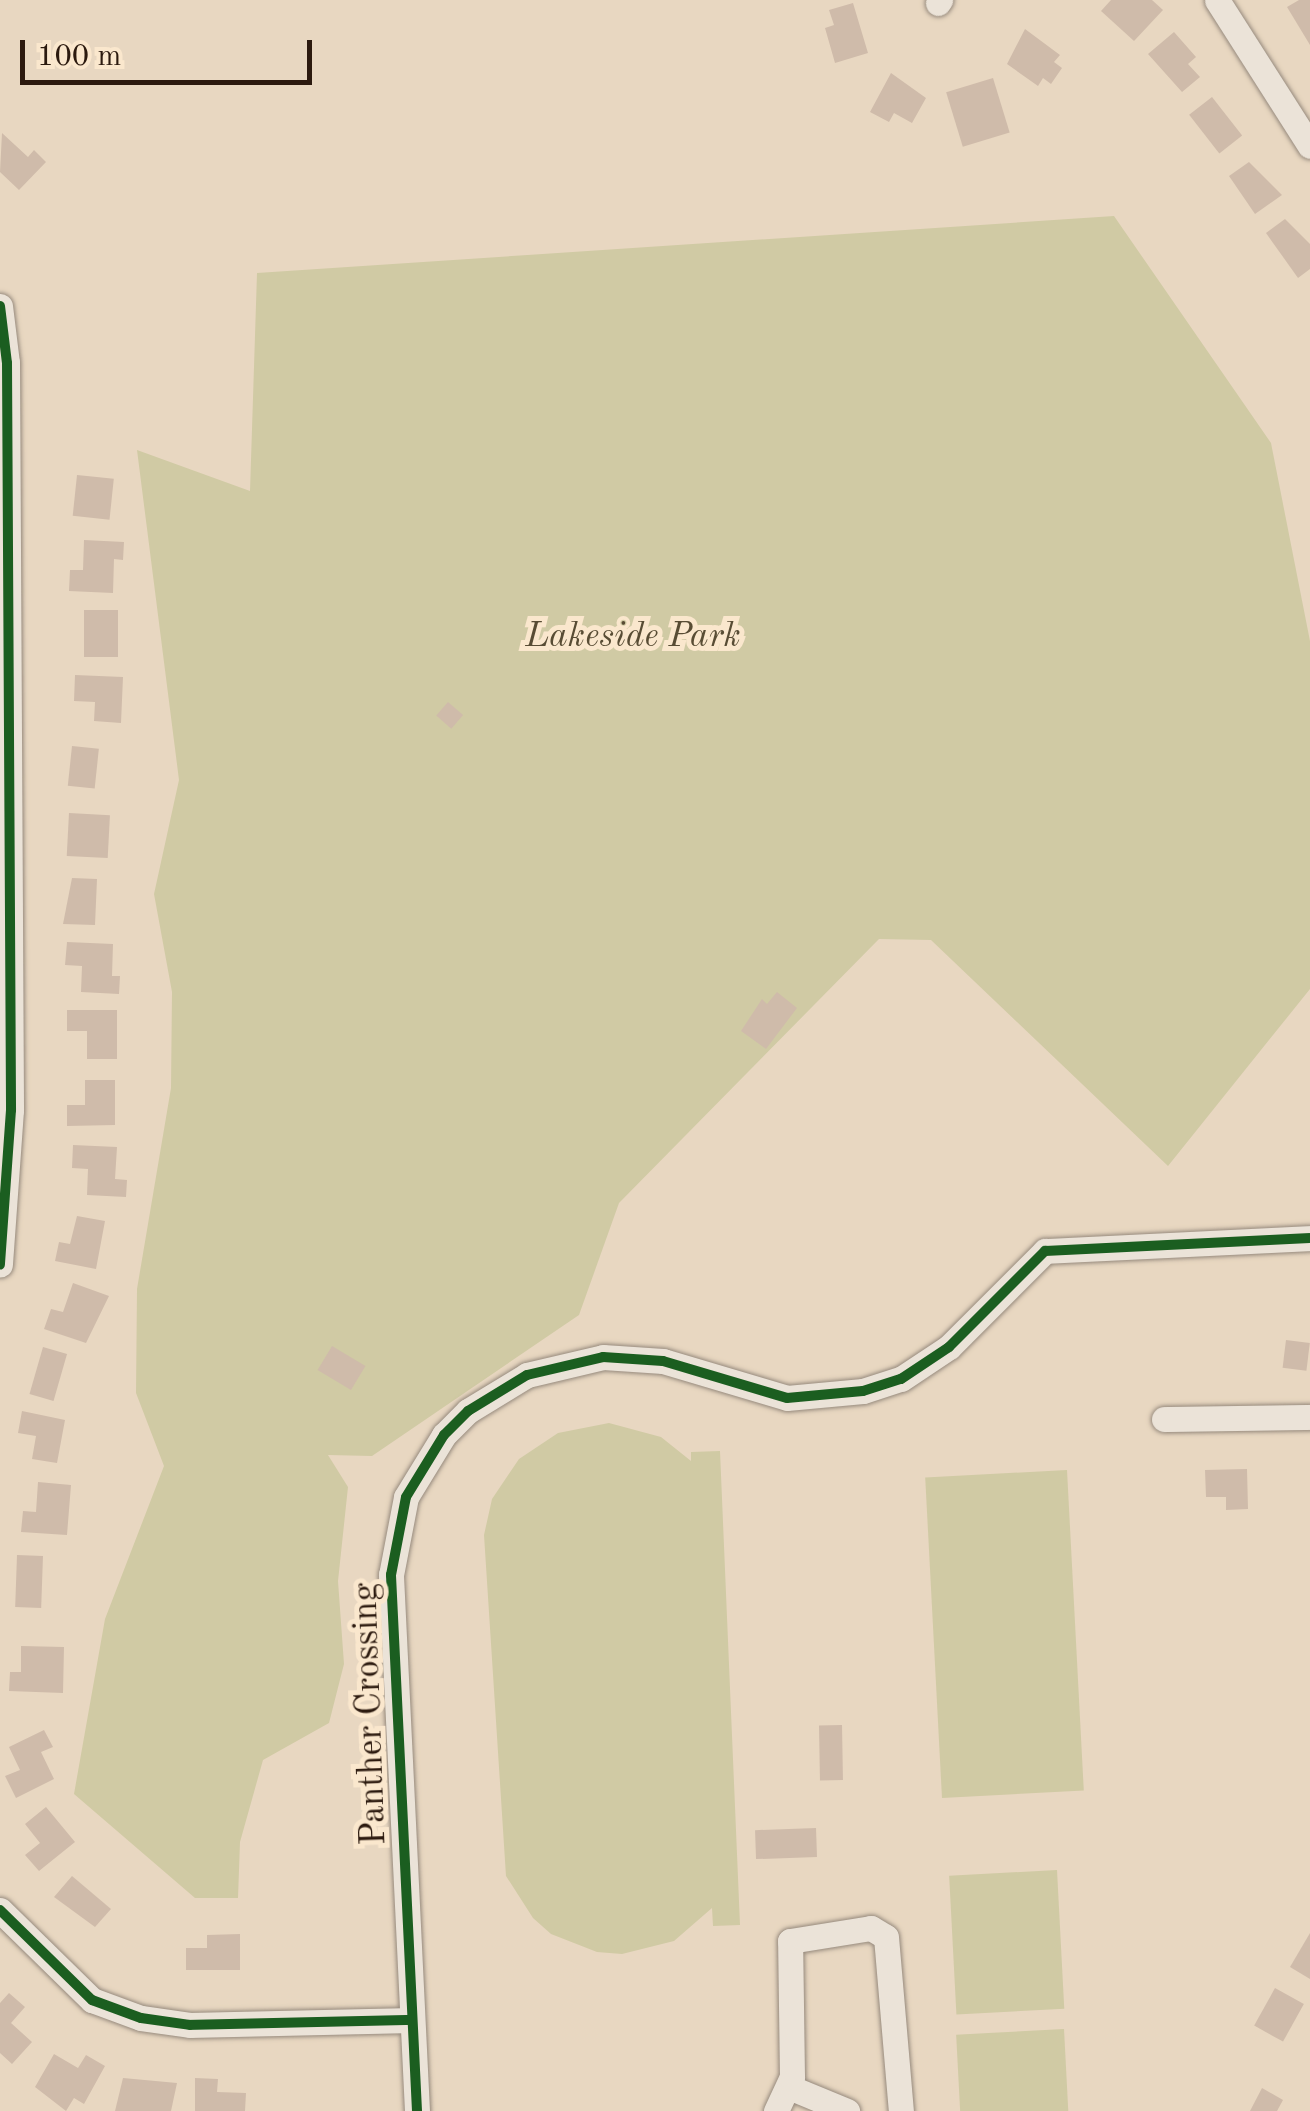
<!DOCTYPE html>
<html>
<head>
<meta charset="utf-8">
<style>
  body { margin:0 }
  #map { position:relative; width:1310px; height:2111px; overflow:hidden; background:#e8d7c1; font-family:"Old Standard TT",serif }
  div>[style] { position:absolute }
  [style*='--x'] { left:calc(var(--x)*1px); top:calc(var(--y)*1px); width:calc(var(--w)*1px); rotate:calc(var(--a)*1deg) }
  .green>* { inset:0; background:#d0caa4; transform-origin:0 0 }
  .building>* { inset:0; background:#cfbbaa; transform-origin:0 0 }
  .roads { filter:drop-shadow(0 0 2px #968a7d) drop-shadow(0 0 2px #968a7d) }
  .minor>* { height:25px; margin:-12.5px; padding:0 12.5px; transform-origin:12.5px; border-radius:12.5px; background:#ebe3d8 }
  .cycleway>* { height:10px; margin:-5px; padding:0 5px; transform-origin:5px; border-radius:5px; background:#1b5e20 }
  span { translate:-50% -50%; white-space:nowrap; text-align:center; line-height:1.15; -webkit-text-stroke:10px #fae7cd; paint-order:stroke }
  .park-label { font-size:35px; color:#584c34; font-style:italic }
  .street-label { font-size:35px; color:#2c1a0f }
  .scale { position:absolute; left:20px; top:40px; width:292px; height:45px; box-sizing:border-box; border:5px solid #2c1a0f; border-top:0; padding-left:12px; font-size:30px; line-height:35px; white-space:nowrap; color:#2c1a0f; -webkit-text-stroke:8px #fae7cd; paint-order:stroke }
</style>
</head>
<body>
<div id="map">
  <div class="green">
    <i style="clip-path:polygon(1114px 216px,1271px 443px,1310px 641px,1310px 989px,1168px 1166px,931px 940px,879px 939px,619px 1203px,579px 1315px,372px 1456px,328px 1455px,348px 1487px,338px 1581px,344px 1664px,329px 1723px,263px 1760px,240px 1842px,238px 1898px,195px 1898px,74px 1794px,105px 1619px,164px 1466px,136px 1393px,137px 1289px,171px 1088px,172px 992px,154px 894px,179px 780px,137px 450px,250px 491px,257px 273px)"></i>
    <i style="clip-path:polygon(609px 1423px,661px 1437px,691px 1461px,691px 1452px,720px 1451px,740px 1925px,713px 1926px,712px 1908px,674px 1941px,622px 1954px,597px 1952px,551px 1934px,533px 1918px,506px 1876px,484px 1535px,492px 1499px,519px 1459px,558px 1433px)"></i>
    <i style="left:1067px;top:1470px;width:321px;height:142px;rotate:87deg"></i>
    <i style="left:1057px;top:1870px;width:139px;height:108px;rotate:87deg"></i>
    <i style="left:1064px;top:2029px;width:82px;height:108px;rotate:87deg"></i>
  </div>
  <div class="building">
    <i style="clip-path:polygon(1111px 0,1152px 0,1163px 10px,1134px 41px,1101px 11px)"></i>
    <i style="clip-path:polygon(1299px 0,1310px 0,1310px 45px,1287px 7px)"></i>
    <i style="clip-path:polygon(853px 3px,868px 53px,835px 63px,825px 28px,834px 25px,829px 10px)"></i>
    <i style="clip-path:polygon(1025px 29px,1060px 55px,1054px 62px,1062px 68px,1051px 84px,1043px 78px,1038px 86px,1007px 64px)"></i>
    <i style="clip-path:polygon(1174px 32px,1196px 57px,1188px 64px,1200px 77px,1182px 92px,1148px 54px)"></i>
    <i style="clip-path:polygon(891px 73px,926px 98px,912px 123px,894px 113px,889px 122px,870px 112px)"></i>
    <i style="left:993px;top:78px;width:57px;height:49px;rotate:73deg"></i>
    <i style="left:1212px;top:97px;width:49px;height:29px;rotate:52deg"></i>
    <i style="clip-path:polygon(2px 133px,28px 157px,34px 150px,46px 162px,19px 190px,0 172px)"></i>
    <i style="clip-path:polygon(1249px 162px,1282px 195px,1255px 214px,1229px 176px)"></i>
    <i style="clip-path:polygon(1285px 219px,1310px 244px,1310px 269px,1298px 278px,1266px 233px)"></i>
    <i style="left:77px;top:475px;width:37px;height:41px;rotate:6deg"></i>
    <i style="clip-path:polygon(84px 540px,124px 542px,123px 560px,114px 559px,113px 593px,69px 591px,70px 570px,83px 570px)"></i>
    <i style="left:84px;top:610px;width:34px;height:47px"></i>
    <i style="clip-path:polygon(75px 675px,123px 677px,121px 723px,94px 721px,95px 702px,74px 701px)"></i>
    <i style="left:448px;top:702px;width:20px;height:18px;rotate:41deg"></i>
    <i style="left:72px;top:746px;width:27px;height:40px;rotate:6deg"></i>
    <i style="left:69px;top:813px;width:41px;height:43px;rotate:3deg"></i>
    <i style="clip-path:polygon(72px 878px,97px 879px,95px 925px,63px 924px)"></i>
    <i style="clip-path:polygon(67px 942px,113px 944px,112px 976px,120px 976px,119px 994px,81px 992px,82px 966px,65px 965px)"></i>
    <i style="clip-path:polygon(777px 992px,797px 1008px,766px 1049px,741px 1031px,762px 999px,767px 1004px)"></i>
    <i style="clip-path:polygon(67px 1010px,117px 1010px,117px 1059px,87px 1059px,87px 1031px,67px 1031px)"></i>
    <i style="clip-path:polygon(85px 1080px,115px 1080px,115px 1125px,67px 1126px,67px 1105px,85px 1105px)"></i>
    <i style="clip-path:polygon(73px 1145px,117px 1147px,115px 1179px,127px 1180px,126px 1197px,87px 1195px,88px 1169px,72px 1168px)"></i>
    <i style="clip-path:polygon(77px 1216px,105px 1221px,96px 1269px,55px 1261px,59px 1242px,70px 1244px)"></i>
    <i style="clip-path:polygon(73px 1283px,109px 1296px,86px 1343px,44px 1329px,51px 1309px,63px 1312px)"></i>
    <i style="left:1286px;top:1340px;width:24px;height:28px;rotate:7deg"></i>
    <i style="left:332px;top:1346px;width:39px;height:28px;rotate:31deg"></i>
    <i style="left:43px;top:1347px;width:25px;height:49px;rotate:16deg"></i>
    <i style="clip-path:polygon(22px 1411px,65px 1420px,57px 1463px,32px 1459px,36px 1436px,18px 1433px)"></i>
    <i style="clip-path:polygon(1247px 1469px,1248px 1509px,1226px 1510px,1226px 1497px,1206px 1497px,1205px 1470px)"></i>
    <i style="clip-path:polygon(38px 1482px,71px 1485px,67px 1535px,21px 1532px,23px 1511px,36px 1512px)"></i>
    <i style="left:17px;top:1555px;width:26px;height:52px;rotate:2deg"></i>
    <i style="clip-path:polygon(21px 1646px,64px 1647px,63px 1693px,9px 1691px,10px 1672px,21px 1672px)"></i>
    <i style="left:842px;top:1725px;width:55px;height:23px;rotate:89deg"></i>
    <i style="clip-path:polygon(44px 1730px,53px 1747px,41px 1752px,54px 1779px,16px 1798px,5px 1776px,20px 1770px,9px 1747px)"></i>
    <i style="clip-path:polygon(46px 1807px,75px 1842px,39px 1871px,25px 1855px,40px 1843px,25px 1824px)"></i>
    <i style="left:816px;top:1828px;width:29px;height:61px;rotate:88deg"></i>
    <i style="clip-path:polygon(72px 1876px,111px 1909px,95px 1927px,54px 1897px)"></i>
    <i style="clip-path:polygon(1310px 1933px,1310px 1979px,1290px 1967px)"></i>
    <i style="clip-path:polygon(240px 1934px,240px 1970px,186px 1970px,186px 1948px,207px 1948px,207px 1935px)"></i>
    <i style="left:1275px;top:1988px;width:33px;height:43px;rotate:29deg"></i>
    <i style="clip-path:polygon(9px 1993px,25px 2007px,11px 2023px,32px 2042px,12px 2064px,0 2053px,0 2003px)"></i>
    <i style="clip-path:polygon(54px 2054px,78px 2068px,86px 2055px,105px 2066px,84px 2104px,74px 2098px,66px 2111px,35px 2087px)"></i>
    <i style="clip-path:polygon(123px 2078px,177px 2083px,171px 2111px,115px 2111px)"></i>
    <i style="clip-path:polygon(195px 2078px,218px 2079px,217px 2092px,246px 2093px,245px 2111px,195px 2111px)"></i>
    <i style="clip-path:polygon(1262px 2088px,1283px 2100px,1277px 2111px,1250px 2111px)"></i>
  </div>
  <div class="roads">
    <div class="minor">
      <i style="--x:1217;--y:0;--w:173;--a:57.5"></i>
      <i style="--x:938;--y:3;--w:4;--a:-56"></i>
      <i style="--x:0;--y:306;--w:57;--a:83"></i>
      <i style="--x:7;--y:363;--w:747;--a:89.69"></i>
      <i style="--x:11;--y:1110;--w:155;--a:94.1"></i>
      <i style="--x:1164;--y:1419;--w:146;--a:-0.8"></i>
      <i style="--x:0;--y:1910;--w:129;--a:44.4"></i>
      <i style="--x:92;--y:2000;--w:52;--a:20.2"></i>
      <i style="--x:141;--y:2018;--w:49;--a:8.1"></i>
      <i style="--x:190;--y:2025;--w:222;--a:-1.3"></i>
      <i style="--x:789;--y:2087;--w:63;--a:22.5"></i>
      <i style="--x:417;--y:2111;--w:537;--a:-92.78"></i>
      <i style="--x:391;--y:1575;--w:79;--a:-79.1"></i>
      <i style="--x:406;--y:1497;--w:73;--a:-58.5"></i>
      <i style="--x:444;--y:1435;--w:34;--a:-45"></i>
      <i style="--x:468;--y:1411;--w:69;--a:-31.4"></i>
      <i style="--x:527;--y:1375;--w:78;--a:-13.3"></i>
      <i style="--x:603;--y:1357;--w:60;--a:3.8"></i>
      <i style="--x:663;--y:1361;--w:129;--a:16.6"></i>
      <i style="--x:787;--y:1398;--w:76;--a:-5.3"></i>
      <i style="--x:863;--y:1391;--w:40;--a:-18"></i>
      <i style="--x:901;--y:1379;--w:58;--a:-33.7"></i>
      <i style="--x:949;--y:1347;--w:136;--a:-45"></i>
      <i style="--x:1045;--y:1251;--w:265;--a:-2.8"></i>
      <i style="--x:776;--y:2111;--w:38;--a:-65"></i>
      <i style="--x:792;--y:2077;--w:136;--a:-90.8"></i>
      <i style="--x:790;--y:1941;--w:82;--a:-9.1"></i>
      <i style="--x:871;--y:1928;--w:17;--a:31"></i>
      <i style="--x:886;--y:1937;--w:175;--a:85.1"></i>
    </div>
  </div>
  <div class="cycleway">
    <i style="--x:0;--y:306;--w:57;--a:83"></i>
    <i style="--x:7;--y:363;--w:747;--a:89.69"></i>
    <i style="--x:11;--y:1110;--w:155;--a:94.1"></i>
    <i style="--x:0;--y:1910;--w:129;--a:44.4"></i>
    <i style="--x:92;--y:2000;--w:52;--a:20.2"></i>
    <i style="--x:141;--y:2018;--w:49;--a:8.1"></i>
    <i style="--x:190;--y:2025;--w:222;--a:-1.3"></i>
    <i style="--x:417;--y:2111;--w:537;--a:-92.78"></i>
    <i style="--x:391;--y:1575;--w:79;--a:-79.1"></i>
    <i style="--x:406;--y:1497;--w:73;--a:-58.5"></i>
    <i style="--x:444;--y:1435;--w:34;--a:-45"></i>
    <i style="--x:468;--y:1411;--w:69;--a:-31.4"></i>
    <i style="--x:527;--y:1375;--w:78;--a:-13.3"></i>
    <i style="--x:603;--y:1357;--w:60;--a:3.8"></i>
    <i style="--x:663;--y:1361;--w:129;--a:16.6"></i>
    <i style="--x:787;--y:1398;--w:76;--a:-5.3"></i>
    <i style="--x:863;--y:1391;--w:40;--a:-18"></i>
    <i style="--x:901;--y:1379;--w:58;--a:-33.7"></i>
    <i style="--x:949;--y:1347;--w:136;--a:-45"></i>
    <i style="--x:1045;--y:1251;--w:265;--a:-2.8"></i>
  </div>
  <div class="park-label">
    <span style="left:633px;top:637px">Lakeside Park</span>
  </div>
  <div class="street-label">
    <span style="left:371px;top:1714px;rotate:-92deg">Panther Crossing</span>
  </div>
  <div class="scale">100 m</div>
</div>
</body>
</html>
